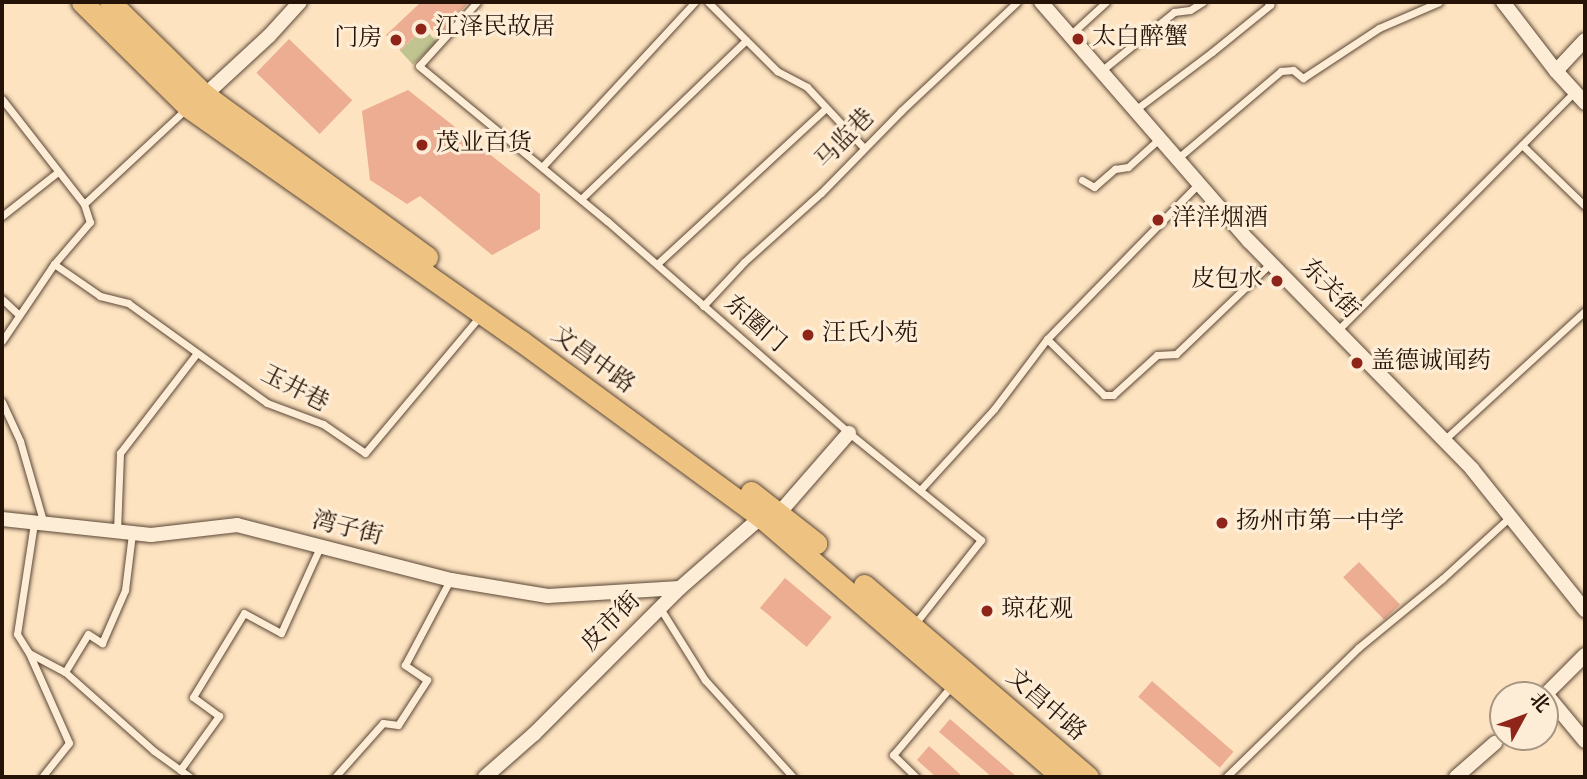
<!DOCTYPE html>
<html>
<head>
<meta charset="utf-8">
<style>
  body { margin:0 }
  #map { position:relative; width:1587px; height:779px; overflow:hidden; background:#fde3c0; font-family:"Sorts Mill Goudy","Noto Serif SC",serif }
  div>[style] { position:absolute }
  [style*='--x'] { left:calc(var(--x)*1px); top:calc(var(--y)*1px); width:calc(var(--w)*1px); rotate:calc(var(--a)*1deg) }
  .green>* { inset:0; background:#c1c391; transform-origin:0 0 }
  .building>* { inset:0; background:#ecad92; transform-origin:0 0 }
  .roads { filter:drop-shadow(0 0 2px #5c4736) drop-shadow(0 0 2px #5c4736) }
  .lane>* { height:7px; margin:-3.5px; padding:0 3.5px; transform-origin:3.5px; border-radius:3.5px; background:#feedd6 }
  .street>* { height:14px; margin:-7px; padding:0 7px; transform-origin:7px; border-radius:7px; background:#feedd6 }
  .primary>* { height:21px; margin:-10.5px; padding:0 10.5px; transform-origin:10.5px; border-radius:10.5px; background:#eec280 }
  .dots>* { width:19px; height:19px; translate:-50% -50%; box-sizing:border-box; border:4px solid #feedd6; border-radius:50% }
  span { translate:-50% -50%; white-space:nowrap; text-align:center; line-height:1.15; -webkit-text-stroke:6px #feedd6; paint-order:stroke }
  .poi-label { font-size:24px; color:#261308 }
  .left { translate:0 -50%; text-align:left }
  .right { translate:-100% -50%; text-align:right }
  .street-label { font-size:24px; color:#261308 }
  .frame { position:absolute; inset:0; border:4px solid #261308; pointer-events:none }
  .north { position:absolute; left:1489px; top:681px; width:70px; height:70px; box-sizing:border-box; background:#feedd6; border:2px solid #a89684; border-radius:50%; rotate:49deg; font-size:19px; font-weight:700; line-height:28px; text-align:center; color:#261308 }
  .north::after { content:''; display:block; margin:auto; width:24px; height:32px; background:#8f2418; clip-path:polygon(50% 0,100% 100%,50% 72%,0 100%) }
</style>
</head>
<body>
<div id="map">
  <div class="green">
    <i style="left:424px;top:28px;width:19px;height:33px;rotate:47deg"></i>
  </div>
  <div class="building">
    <i style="clip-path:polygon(421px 2px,469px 2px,438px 36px,427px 25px,400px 50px,386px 35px)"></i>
    <i style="left:289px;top:39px;width:88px;height:47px;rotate:44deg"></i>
    <i style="clip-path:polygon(408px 90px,540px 194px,540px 229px,492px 255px,420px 196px,407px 204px,370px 180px,362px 111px)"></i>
    <i style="left:1359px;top:562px;width:59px;height:22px;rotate:46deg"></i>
    <i style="left:785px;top:578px;width:61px;height:39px;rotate:40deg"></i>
    <i style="left:1152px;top:681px;width:108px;height:21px;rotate:41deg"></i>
    <i style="clip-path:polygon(950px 719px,1017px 777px,992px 777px,939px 732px)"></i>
    <i style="clip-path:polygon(929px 746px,963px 777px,936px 777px,917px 760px)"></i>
  </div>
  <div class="roads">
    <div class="lane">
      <i style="--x:477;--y:2;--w:86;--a:132.2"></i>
      <i style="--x:419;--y:66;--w:244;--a:39.5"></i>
      <i style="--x:607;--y:221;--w:322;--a:41.2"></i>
      <i style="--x:849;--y:433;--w:170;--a:39"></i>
      <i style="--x:981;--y:540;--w:110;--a:128.3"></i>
      <i style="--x:708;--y:2;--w:98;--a:45"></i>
      <i style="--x:777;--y:71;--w:34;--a:28"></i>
      <i style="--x:807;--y:87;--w:83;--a:46.9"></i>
      <i style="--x:1070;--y:35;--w:49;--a:-42.5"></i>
      <i style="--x:1101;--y:71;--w:94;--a:-38.9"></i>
      <i style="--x:1174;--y:12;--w:16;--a:-7"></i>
      <i style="--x:1190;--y:10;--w:15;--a:-32"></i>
      <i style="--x:2;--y:99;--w:133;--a:52"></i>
      <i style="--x:84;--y:204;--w:19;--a:72"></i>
      <i style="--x:90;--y:222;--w:55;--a:130.6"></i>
      <i style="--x:54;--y:264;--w:93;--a:124"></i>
      <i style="--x:1135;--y:110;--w:96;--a:-37"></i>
      <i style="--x:1212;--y:52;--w:75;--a:-39"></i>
      <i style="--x:1270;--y:5;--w:4;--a:-124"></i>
      <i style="--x:1522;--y:145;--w:88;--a:44.1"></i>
      <i style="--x:1178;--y:158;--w:135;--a:-40.2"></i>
      <i style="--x:1281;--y:71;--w:12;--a:-5"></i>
      <i style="--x:1293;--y:70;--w:13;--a:39"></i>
      <i style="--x:1303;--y:78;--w:91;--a:-33.3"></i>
      <i style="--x:1379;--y:28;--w:65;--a:-23.4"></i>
      <i style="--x:542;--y:167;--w:225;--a:-47.2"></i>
      <i style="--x:1082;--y:180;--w:14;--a:30"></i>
      <i style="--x:1094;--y:187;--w:28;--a:-41"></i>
      <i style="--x:1115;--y:169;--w:13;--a:-9"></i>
      <i style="--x:1128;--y:167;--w:42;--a:-42.1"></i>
      <i style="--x:581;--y:199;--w:229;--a:-43.9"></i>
      <i style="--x:84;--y:204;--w:139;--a:-43"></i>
      <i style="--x:2;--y:216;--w:71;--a:-38.2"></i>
      <i style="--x:54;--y:264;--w:56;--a:34.8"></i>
      <i style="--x:100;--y:296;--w:29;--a:14"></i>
      <i style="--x:128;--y:303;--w:171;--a:35.7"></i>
      <i style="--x:267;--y:403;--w:60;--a:20.6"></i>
      <i style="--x:323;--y:424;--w:51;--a:34.6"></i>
      <i style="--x:365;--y:453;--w:179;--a:-50"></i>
      <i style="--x:657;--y:264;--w:230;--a:-42.7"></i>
      <i style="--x:2;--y:299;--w:23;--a:43"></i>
      <i style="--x:703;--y:306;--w:60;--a:-47"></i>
      <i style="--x:744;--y:262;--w:103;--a:-41.9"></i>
      <i style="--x:821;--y:193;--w:115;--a:-45.7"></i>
      <i style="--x:901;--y:111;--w:159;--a:-43.2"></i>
      <i style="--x:1337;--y:331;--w:337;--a:-45.2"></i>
      <i style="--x:1047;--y:339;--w:80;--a:44.5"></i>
      <i style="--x:1104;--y:395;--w:9;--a:0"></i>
      <i style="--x:1113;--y:395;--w:59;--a:-42.3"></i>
      <i style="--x:1157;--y:355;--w:19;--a:-3"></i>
      <i style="--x:1176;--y:354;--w:130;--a:-43.8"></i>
      <i style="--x:2;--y:402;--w:43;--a:65.2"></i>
      <i style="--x:20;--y:441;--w:86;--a:73.9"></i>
      <i style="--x:1444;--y:440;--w:191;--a:-42.5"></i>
      <i style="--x:921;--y:489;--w:108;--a:-47.6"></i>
      <i style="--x:994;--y:409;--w:88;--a:-52.9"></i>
      <i style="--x:1047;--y:339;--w:218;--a:-45.7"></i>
      <i style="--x:34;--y:523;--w:112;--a:98.7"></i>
      <i style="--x:17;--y:634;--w:22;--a:58"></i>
      <i style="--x:29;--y:653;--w:98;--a:66"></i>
      <i style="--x:69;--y:743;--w:43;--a:128.5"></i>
      <i style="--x:117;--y:531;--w:78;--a:-87.8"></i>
      <i style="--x:120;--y:453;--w:126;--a:-52.4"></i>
      <i style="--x:660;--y:608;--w:85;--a:58"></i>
      <i style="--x:705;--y:680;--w:131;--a:47.8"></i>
      <i style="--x:31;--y:654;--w:38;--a:28"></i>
      <i style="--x:65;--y:672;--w:119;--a:41.6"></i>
      <i style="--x:154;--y:751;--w:44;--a:35.8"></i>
      <i style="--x:65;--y:672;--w:44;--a:-58.8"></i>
      <i style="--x:88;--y:634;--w:17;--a:33"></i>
      <i style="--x:102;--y:643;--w:58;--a:-66.5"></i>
      <i style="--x:125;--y:590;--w:56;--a:-82.9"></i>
      <i style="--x:180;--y:770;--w:67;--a:-54.2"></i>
      <i style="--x:219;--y:716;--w:32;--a:-144"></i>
      <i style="--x:193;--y:697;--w:98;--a:-58.7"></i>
      <i style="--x:244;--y:613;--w:42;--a:28.4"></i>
      <i style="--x:281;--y:633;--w:94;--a:-65.6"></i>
      <i style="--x:335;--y:777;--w:72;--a:-48.4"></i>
      <i style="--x:383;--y:723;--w:15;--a:8"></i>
      <i style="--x:398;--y:725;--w:54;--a:-57.2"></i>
      <i style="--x:427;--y:680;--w:27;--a:-146"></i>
      <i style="--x:405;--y:665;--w:96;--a:-62.1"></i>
      <i style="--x:916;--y:777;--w:32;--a:-136"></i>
      <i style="--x:893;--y:755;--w:93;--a:-49.8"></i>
      <i style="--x:1226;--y:777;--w:185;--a:-44.3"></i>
      <i style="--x:1358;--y:648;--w:109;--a:-39.4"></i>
      <i style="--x:1442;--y:579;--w:93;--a:-42.4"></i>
    </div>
    <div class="street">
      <i style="--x:1041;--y:2;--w:317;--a:49"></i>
      <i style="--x:1249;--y:241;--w:319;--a:45.6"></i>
      <i style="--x:1472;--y:469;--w:181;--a:51.3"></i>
      <i style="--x:1503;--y:2;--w:87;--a:52.5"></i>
      <i style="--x:1556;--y:71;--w:43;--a:47.8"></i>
      <i style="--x:1556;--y:71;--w:42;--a:-46.9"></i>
      <i style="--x:205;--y:95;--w:87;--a:-42.7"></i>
      <i style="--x:269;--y:36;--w:46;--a:-47.6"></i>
      <i style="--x:2;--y:519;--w:150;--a:6.1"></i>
      <i style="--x:151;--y:535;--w:87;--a:-6.6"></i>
      <i style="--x:237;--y:525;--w:221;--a:14.4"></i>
      <i style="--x:451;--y:580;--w:98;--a:9.4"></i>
      <i style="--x:548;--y:596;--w:132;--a:-3.5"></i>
      <i style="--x:1585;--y:655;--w:55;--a:135"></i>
      <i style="--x:1546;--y:694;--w:61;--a:50.3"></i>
      <i style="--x:485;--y:777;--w:65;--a:-41.3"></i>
      <i style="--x:534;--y:734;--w:206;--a:-45"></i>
      <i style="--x:680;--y:588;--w:108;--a:-41.2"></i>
      <i style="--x:761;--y:517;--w:20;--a:-15"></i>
      <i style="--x:780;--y:512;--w:105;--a:-48.9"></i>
      <i style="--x:1456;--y:777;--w:52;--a:-41.1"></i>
    </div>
    <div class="primary">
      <i style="--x:82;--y:2;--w:149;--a:44.7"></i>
      <i style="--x:188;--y:107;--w:407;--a:35.1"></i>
      <i style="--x:521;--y:341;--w:298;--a:36.3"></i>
      <i style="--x:761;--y:517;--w:398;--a:40.8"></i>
      <i style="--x:110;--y:2;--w:133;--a:44.4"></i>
      <i style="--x:205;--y:95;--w:275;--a:36.1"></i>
      <i style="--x:751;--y:492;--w:83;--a:38.1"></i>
      <i style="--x:864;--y:585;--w:295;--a:40.6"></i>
    </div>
  </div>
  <div class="dots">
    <i style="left:421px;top:29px;background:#8f2418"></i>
    <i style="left:1078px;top:39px;background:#8f2418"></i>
    <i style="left:396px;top:40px;background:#8f2418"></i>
    <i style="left:422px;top:145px;background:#8f2418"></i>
    <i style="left:1158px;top:220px;background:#8f2418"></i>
    <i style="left:1277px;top:281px;background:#8f2418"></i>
    <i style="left:808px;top:335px;background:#8f2418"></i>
    <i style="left:1357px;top:363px;background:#8f2418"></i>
    <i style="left:1222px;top:523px;background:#8f2418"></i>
    <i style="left:987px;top:611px;background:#8f2418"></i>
  </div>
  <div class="poi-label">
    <span class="left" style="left:435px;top:29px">江泽民故居</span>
    <span class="left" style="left:1092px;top:39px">太白醉蟹</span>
    <span class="right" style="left:382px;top:40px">门房</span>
    <span class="left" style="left:436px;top:145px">茂业百货</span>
    <span class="left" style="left:1172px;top:220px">洋洋烟酒</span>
    <span class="right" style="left:1263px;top:281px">皮包水</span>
    <span class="left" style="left:822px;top:335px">汪氏小苑</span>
    <span class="left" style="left:1371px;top:363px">盖德诚闻药</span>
    <span class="left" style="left:1236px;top:523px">扬州市第一中学</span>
    <span class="left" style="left:1001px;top:611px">琼花观</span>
  </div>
  <div class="street-label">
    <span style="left:846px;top:140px;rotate:-46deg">马监巷</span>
    <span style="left:1329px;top:290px;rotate:46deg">东关街</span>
    <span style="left:754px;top:325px;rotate:41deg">东圈门</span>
    <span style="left:592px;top:361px;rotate:36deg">文昌中路</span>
    <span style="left:294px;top:390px;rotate:27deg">玉井巷</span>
    <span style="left:347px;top:530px;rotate:14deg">湾子街</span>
    <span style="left:612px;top:623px;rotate:-45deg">皮市街</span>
    <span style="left:1045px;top:706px;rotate:41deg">文昌中路</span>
  </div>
  <div class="frame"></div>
  <div class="north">北</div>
</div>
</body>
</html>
